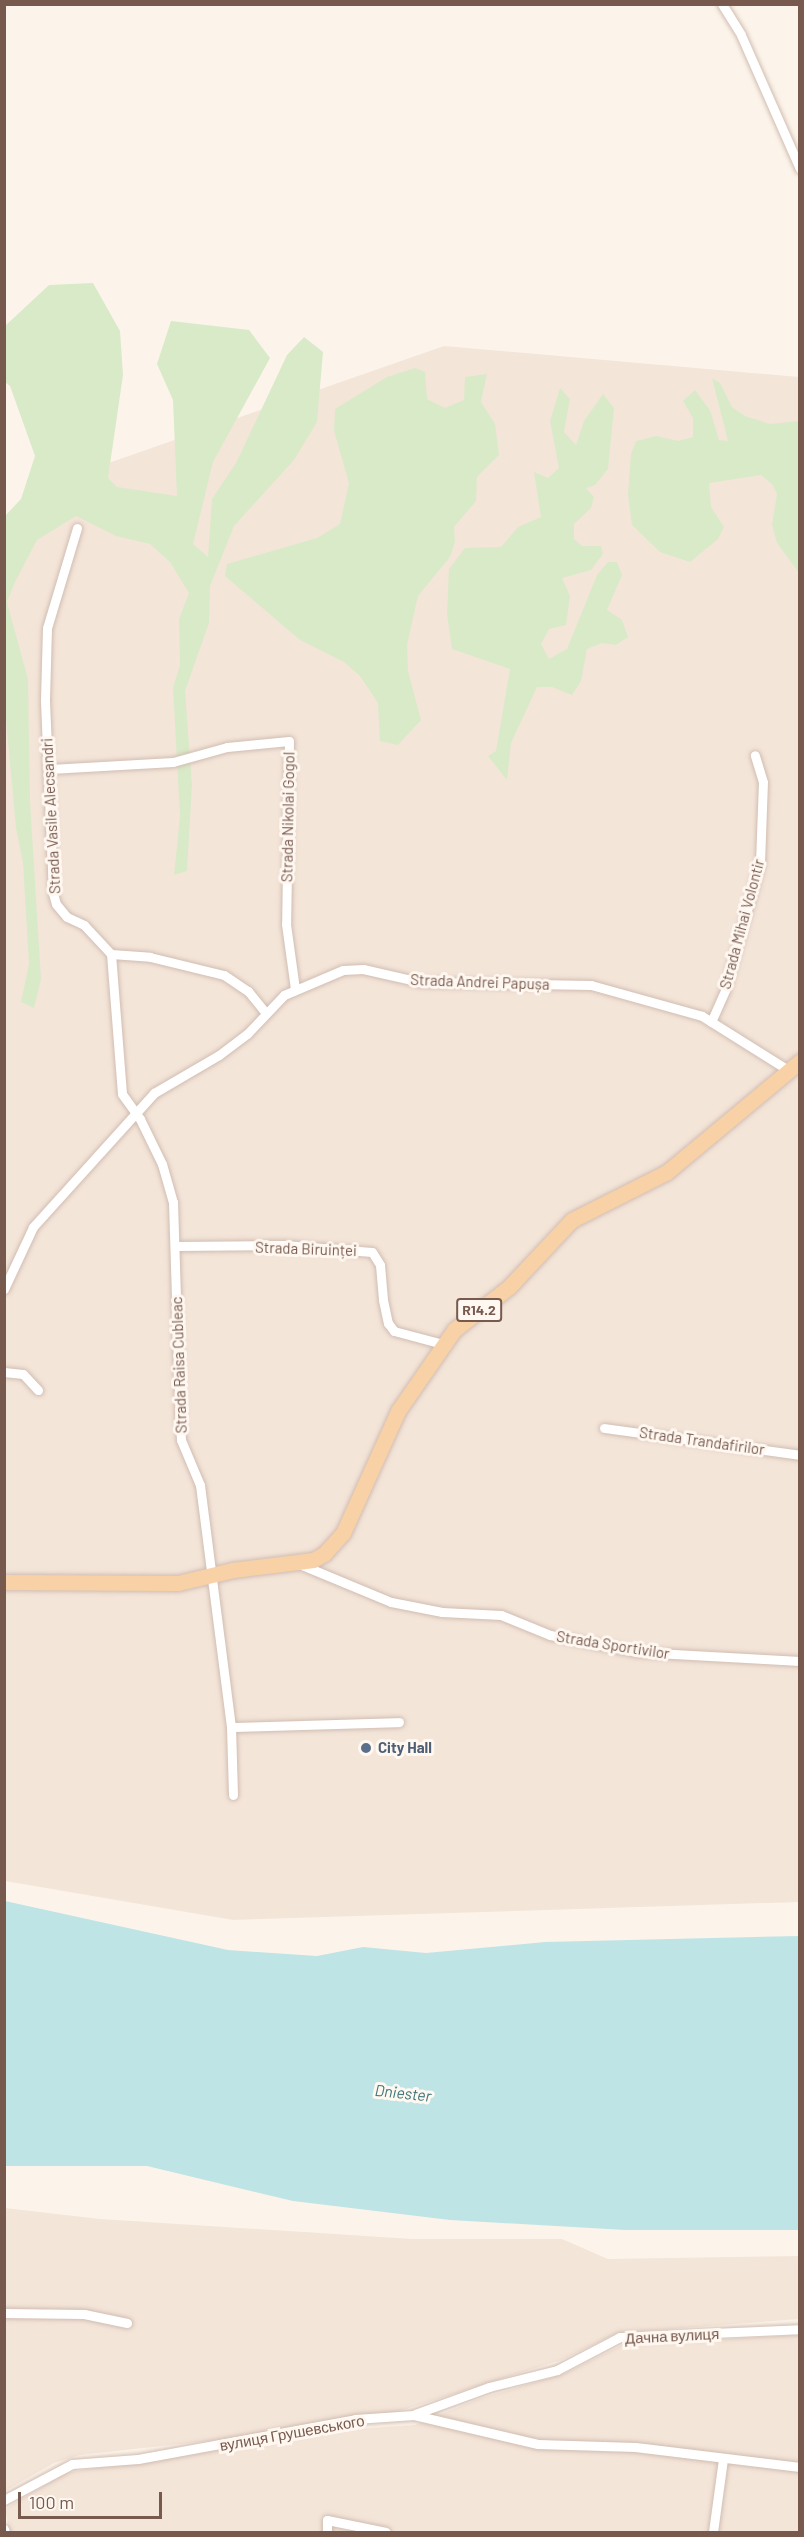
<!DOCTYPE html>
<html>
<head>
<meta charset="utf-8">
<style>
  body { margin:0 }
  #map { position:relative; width:804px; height:2537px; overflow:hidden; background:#fcf4ea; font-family:Barlow,sans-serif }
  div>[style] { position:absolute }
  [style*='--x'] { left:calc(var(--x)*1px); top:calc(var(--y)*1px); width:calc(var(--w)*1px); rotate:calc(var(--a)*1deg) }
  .residential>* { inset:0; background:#f4e5d9 }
  .green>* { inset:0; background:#d9eac8 }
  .water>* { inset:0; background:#bfe4e6 }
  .roads { filter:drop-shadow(0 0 2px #d1bdb2) drop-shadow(0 0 2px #d1bdb2) }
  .minor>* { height:9px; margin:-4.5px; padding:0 4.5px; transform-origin:4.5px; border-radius:4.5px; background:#fff }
  .primary>* { height:15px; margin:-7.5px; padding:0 7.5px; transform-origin:7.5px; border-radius:7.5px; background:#f8d2a6 }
  .dots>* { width:16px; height:16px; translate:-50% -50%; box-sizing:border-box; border:3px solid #fff8f1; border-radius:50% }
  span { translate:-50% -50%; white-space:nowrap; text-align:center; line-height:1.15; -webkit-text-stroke:6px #fff8f1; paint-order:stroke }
  .shield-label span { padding:2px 4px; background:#fff8f1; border:2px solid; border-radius:4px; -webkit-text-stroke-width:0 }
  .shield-label { font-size:14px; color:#77594e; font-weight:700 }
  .street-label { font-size:15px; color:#77594e }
  .service-label { font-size:15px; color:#4e5e75; font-weight:700 }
  .left { translate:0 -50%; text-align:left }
  .water-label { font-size:16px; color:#41767c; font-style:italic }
  .frame { position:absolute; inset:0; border:6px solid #77594e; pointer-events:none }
  .scale { position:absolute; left:18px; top:2492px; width:144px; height:27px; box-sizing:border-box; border:3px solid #77594e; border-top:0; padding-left:8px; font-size:18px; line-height:21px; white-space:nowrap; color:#77594e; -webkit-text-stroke:4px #fff8f1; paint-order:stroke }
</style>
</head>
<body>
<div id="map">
  <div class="residential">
    <i style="clip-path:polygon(444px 346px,799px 377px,799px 1902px,233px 1920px,5px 1881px,4px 539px,60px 480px)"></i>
    <i style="clip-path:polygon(5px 2208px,100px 2219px,412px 2239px,562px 2239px,608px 2259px,799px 2256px,799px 2319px,617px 2333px,561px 2360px,393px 2413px,225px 2439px,80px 2455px,54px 2463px,5px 2491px)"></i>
    <i style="clip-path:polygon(799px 2335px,799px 2532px,9px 2532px,5px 2509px,65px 2473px,324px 2431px,415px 2425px,476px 2400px,566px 2373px,622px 2345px)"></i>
  </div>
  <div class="green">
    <i style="clip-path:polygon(93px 283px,120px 331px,123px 375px,108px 478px,117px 487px,177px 496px,173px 400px,157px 364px,171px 321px,249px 330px,270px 358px,213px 462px,193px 544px,208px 557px,212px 499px,236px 463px,287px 355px,304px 337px,323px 352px,317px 422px,294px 460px,234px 526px,210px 586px,209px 623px,185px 691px,192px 785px,187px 871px,174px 875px,180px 816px,173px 688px,180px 665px,179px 619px,189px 593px,170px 562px,150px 544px,116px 536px,76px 516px,37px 540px,15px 582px,7px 602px,28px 679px,30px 801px,41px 979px,34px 1008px,21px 1002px,29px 964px,23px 863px,16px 828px,6px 719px,4px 517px,21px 499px,35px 456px,10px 386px,5px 382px,5px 326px,49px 285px)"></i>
    <i style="clip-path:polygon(415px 368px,425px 372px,427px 399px,445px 408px,464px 400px,465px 377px,487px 374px,481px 402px,495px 424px,499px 455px,477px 477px,476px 501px,454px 527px,455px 542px,450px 557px,418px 596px,407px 645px,408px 671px,421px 720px,398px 745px,380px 741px,378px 703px,360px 676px,344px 662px,300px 640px,225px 576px,227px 564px,317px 538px,340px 524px,349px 483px,334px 431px,335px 409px,387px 377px)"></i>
    <i style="clip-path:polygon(712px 378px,720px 383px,732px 407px,745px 416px,770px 424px,799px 421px,799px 573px,777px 543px,772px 525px,777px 494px,772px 484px,761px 475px,709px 483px,711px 507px,724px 527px,718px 539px,690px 562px,660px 552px,632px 525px,628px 495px,631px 454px,636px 441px,656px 436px,678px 441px,693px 437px,693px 418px,683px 401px,695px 390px,710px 410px,719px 440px,728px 441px)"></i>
    <i style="clip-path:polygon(560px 388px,570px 399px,564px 432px,576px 445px,584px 421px,603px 394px,614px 408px,608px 469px,595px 485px,586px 488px,594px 497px,591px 508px,574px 524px,574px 539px,582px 546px,601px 546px,603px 554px,591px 570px,562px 578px,570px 596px,566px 625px,549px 629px,541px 644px,549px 659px,567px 649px,597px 575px,608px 562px,617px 562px,622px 575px,607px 610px,622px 620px,628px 637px,616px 645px,602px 643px,587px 649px,581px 681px,572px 695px,552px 687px,537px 687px,511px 743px,507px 780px,488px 756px,496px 751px,510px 669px,452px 649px,447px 614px,449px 569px,465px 548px,501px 547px,518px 527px,541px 517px,534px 472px,548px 478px,559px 468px,550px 421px)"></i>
  </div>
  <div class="water">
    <i style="clip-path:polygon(5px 1901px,228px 1950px,317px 1956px,363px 1947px,426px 1953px,545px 1942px,799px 1936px,799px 2230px,625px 2230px,450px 2220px,293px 2201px,147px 2166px,5px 2166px)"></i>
  </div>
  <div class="roads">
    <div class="minor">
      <i style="--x:722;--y:4;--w:36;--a:58"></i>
      <i style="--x:741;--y:35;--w:146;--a:66.2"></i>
      <i style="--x:77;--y:528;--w:104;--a:106.7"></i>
      <i style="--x:47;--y:628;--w:73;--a:91.6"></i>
      <i style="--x:45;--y:701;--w:192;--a:87.6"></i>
      <i style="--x:53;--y:893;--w:11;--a:75"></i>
      <i style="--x:56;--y:904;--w:17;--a:50"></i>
      <i style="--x:67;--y:917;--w:19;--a:25"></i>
      <i style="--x:84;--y:925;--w:40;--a:47"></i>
      <i style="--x:111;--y:954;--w:140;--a:85.5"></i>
      <i style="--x:122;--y:1094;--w:31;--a:54"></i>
      <i style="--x:140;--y:1119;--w:50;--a:63.9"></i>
      <i style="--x:162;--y:1164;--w:40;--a:74"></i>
      <i style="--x:173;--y:1202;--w:223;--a:88.2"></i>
      <i style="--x:180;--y:1425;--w:15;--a:86"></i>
      <i style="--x:181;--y:1440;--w:49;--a:67.1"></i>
      <i style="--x:200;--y:1485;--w:244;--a:82.7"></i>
      <i style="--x:231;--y:1727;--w:68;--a:88.3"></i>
      <i style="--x:50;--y:769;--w:123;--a:-3.3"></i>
      <i style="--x:173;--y:762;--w:56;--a:-15.5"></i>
      <i style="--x:227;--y:747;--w:62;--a:-5.5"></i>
      <i style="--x:289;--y:741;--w:183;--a:90.9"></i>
      <i style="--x:286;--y:924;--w:66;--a:82.1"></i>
      <i style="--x:111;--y:954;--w:39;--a:4"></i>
      <i style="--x:150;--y:957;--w:76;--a:13.7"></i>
      <i style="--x:224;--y:975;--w:29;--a:34"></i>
      <i style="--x:248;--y:991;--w:28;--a:51"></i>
      <i style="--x:711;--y:1022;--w:35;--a:-66"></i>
      <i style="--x:725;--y:990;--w:132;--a:-74.6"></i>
      <i style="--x:760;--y:863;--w:81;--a:-87.9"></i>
      <i style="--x:763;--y:782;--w:28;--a:-107"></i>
      <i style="--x:177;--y:1246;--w:107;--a:-0.5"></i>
      <i style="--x:284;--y:1245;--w:88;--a:4.5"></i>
      <i style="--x:372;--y:1252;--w:15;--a:58"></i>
      <i style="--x:380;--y:1265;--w:35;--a:85"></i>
      <i style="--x:383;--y:1300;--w:24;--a:78"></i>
      <i style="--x:388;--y:1323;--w:10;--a:53"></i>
      <i style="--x:394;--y:1331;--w:51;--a:14.9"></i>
      <i style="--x:4;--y:1289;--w:68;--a:-64.9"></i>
      <i style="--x:33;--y:1227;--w:181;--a:-47.9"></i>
      <i style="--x:154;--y:1093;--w:75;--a:-30.3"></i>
      <i style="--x:219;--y:1055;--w:35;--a:-37"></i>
      <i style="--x:247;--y:1034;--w:54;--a:-46.5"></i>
      <i style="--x:284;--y:995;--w:64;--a:-23"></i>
      <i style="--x:343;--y:970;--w:20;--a:-3"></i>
      <i style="--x:363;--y:969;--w:58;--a:12.8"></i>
      <i style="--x:420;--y:982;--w:171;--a:1"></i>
      <i style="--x:591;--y:985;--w:115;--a:15.6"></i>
      <i style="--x:702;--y:1016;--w:102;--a:32.1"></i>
      <i style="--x:4;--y:1372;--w:19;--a:6"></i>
      <i style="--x:23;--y:1374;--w:22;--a:47"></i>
      <i style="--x:604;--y:1428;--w:198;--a:7.8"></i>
      <i style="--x:297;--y:1563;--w:102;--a:22.5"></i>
      <i style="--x:391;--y:1602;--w:52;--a:11.1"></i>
      <i style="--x:442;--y:1612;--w:59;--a:2.9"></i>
      <i style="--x:501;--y:1615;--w:53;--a:22.2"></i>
      <i style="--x:550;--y:1635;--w:36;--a:11"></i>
      <i style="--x:585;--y:1642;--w:54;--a:10.7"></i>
      <i style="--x:638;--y:1652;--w:162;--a:3.2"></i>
      <i style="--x:231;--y:1727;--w:168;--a:-1.7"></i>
      <i style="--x:4;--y:2313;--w:80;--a:0.7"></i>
      <i style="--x:84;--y:2314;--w:44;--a:11.8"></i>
      <i style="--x:415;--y:2414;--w:79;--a:-20"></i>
      <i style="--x:489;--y:2387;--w:70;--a:-14"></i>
      <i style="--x:557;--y:2370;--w:71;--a:-27.6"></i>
      <i style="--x:620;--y:2337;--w:180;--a:-2.5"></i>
      <i style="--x:4;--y:2500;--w:77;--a:-27.9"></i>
      <i style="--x:72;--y:2464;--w:66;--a:-4.3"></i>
      <i style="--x:138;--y:2459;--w:221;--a:-10.4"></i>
      <i style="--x:355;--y:2419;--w:59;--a:-3.9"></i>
      <i style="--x:414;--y:2415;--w:127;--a:13.2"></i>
      <i style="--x:538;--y:2444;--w:97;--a:1.8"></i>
      <i style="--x:635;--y:2447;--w:166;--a:6.9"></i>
      <i style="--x:4;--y:2529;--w:3;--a:72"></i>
      <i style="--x:327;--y:2532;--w:12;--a:-90"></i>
      <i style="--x:327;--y:2520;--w:60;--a:11.5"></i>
      <i style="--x:713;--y:2532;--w:74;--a:-82.2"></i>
    </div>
    <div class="primary">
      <i style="--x:4;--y:1582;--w:174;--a:0.3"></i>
      <i style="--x:178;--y:1583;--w:57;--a:-13.3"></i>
      <i style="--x:233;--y:1570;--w:81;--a:-7.1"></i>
      <i style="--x:313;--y:1560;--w:13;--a:-29"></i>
      <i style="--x:324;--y:1554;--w:28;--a:-48"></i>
      <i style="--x:343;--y:1533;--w:134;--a:-65.7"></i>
      <i style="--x:398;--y:1411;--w:98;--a:-55.3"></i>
      <i style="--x:454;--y:1330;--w:70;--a:-38"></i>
      <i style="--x:509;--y:1287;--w:92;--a:-46.8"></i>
      <i style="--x:572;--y:1220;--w:106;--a:-26.8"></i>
      <i style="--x:667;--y:1172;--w:173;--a:-39.8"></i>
    </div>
  </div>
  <div class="dots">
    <i style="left:366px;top:1748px;background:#5c6f8a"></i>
  </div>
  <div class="shield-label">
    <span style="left:479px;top:1310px">R14.2</span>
  </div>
  <div class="street-label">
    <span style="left:51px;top:816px;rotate:-93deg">Strada Vasile Alecsandri</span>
    <span style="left:288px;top:817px;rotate:-89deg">Strada Nikolai Gogol</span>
    <span style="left:742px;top:924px;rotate:-75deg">Strada Mihai Volontir</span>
    <span style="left:480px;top:982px;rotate:2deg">Strada Andrei Papușa</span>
    <span style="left:306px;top:1249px;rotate:2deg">Strada Biruinței</span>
    <span style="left:179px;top:1365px;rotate:-92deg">Strada Raisa Cubleac</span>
    <span style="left:702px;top:1441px;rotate:8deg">Strada Trandafirilor</span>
    <span style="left:613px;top:1645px;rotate:9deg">Strada Sportivilor</span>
    <span style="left:672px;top:2336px;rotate:-3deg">Дачна вулиця</span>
    <span style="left:292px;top:2433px;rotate:-10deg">вулиця Грушевського</span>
  </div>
  <div class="service-label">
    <span class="left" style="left:378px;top:1748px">City Hall</span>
  </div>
  <div class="water-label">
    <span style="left:403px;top:2093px;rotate:6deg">Dniester</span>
  </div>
  <div class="frame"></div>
  <div class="scale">100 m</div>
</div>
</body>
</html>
